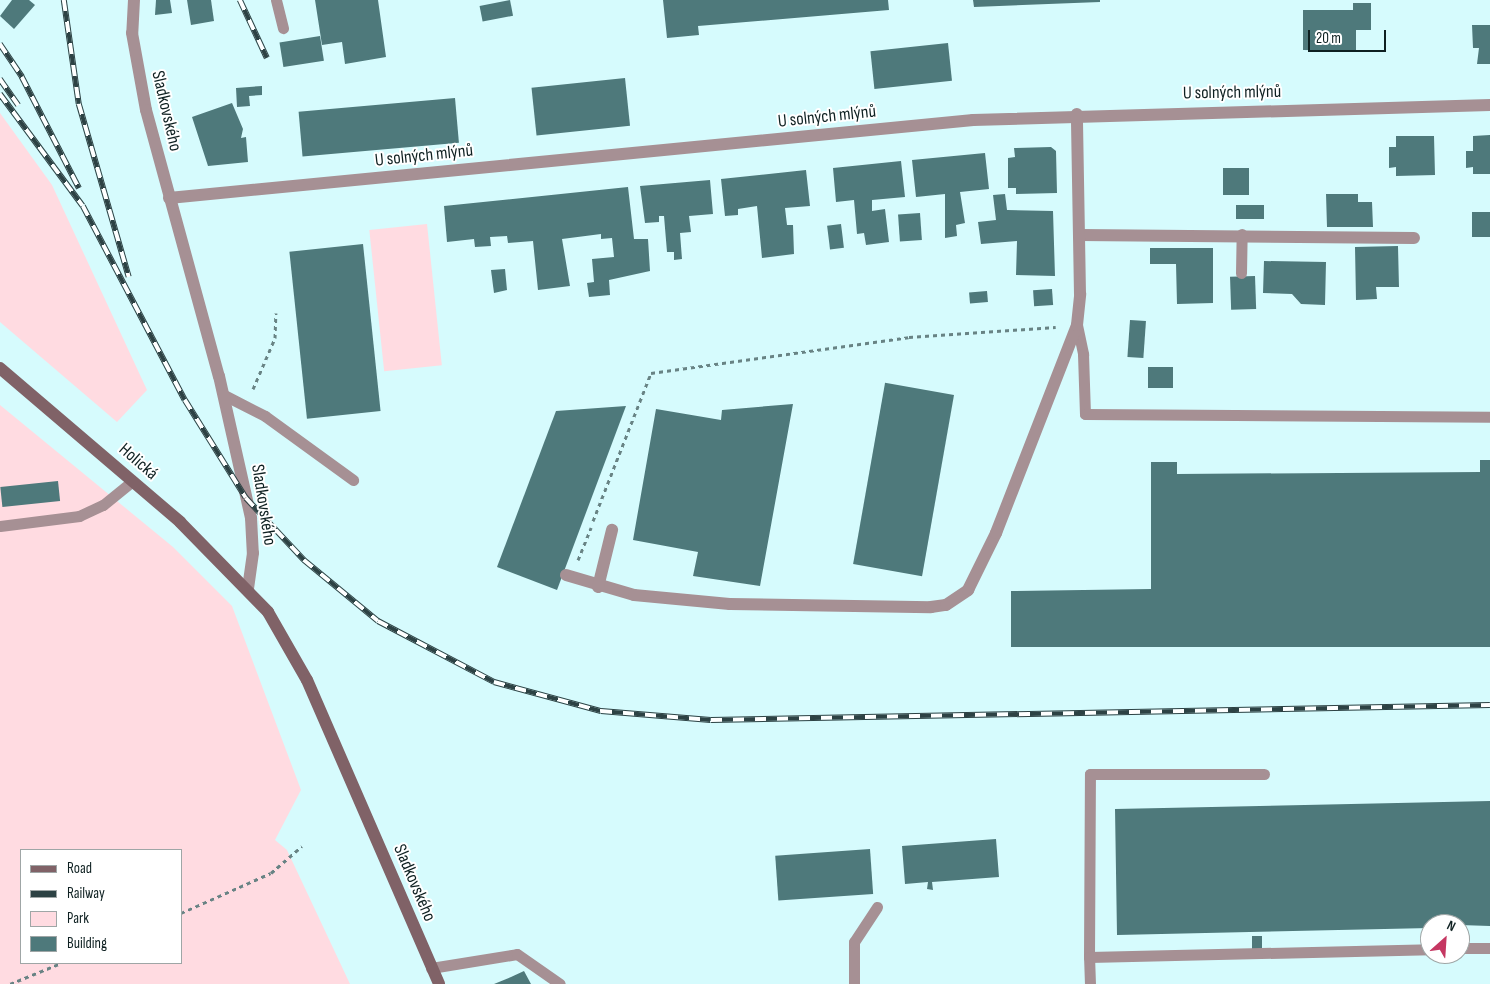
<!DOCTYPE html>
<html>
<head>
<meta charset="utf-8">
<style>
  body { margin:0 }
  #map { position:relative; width:1490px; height:984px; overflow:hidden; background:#d6fbfd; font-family:"Sofia Sans Condensed",sans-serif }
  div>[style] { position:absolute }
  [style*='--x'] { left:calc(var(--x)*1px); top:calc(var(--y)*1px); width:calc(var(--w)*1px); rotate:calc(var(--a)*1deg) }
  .green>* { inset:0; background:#ffdbe1; transform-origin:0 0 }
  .building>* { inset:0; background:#4e797b; transform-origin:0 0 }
  .path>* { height:3px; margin-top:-1.5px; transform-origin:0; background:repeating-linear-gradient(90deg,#688384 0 4px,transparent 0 8px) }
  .lane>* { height:11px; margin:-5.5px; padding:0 5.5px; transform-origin:5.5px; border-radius:5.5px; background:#a69094 }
  .street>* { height:12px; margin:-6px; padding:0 6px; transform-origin:6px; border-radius:6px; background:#a69094 }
  .secondary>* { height:12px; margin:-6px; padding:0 6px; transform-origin:6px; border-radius:6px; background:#806267 }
  .rail>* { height:5.5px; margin-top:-2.75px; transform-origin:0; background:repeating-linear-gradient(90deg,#fff 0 11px,#2d4244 0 22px); box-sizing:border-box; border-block:1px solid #2d4244 }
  span { translate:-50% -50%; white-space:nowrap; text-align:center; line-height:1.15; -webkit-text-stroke:4px #fff; paint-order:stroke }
  .street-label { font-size:18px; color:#0e2021 }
  .legend { position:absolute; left:20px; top:849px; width:162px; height:115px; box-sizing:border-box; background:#fff; border:1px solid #9fa6a6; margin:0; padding:6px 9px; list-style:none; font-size:15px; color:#0e2021 }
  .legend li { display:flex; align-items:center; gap:10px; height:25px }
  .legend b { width:25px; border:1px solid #9fa6a6 }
  .north { position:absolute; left:1420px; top:914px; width:50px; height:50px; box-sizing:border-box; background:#fff; border:1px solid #9fa6a6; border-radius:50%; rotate:26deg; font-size:14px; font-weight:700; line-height:20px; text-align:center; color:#0e2021 }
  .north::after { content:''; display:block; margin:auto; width:18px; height:22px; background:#c53762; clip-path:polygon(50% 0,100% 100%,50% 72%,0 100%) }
  .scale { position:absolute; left:1308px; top:30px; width:78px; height:22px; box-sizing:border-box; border:2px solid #0e2021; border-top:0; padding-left:6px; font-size:15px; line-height:18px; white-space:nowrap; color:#0e2021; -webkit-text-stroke:4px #fff; paint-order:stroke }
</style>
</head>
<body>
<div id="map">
  <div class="green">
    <i style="clip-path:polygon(0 113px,52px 185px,147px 390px,117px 422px,0 322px)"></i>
    <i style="left:427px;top:224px;width:142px;height:58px;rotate:84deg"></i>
    <i style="clip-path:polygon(evenodd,0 405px,173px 547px,232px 606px,301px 790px,275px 840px,287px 850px,350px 984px,0 984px,0 405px,21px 850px,181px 850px,181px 963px,21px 963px,21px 850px)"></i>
  </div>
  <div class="building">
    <i style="clip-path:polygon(12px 0,29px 0,35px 5px,14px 29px,0 16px)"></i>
    <i style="clip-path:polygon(156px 0,170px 0,172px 13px,155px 15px)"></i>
    <i style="clip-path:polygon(187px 0,211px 0,214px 21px,191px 25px)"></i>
    <i style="clip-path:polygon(315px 0,378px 0,386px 57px,345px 64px,342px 42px,322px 45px)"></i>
    <i style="left:510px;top:0;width:16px;height:31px;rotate:79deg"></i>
    <i style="clip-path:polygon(663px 0,888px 0,889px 10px,698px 26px,699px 35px,667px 38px)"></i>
    <i style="clip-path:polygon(973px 0,1100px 0,1100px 2px,974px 7px)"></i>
    <i style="clip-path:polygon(1353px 3px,1371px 3px,1371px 30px,1356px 30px,1356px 51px,1303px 50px,1303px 10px,1353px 10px)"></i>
    <i style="clip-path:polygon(1472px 25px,1490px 25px,1490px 64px,1477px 64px,1479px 48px,1473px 48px)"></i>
    <i style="left:320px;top:36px;width:25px;height:41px;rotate:81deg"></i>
    <i style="left:948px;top:43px;width:38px;height:78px;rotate:84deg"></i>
    <i style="left:625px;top:78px;width:48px;height:94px;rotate:84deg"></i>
    <i style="clip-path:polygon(262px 86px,262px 95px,249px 96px,250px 106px,237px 107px,236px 88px)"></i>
    <i style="left:455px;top:98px;width:45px;height:157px;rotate:85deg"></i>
    <i style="clip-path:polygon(232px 103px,243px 129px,241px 138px,246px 137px,248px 162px,208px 166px,192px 117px)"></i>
    <i style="clip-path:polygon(1490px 135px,1490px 174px,1473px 174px,1473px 167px,1466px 168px,1466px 151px,1473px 151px,1473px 136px)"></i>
    <i style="clip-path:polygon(1396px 136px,1434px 136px,1435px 175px,1396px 176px,1396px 167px,1389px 168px,1389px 147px,1396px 147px)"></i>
    <i style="clip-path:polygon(1051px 147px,1056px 151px,1057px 193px,1016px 194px,1016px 188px,1008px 188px,1008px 158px,1015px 157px,1014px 148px)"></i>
    <i style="clip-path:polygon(985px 153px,989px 189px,960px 192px,965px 223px,956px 225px,957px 236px,945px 238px,945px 194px,916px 197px,912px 160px)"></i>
    <i style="clip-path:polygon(901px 161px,905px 197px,872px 200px,872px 211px,885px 209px,889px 242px,866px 245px,864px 233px,857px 234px,854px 200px,836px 202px,833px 168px)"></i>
    <i style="left:1223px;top:168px;width:26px;height:27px"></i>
    <i style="clip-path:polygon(806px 170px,810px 206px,785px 208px,787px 225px,793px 225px,794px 254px,762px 258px,757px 206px,738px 209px,738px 215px,725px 216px,721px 179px)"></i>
    <i style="clip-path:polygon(710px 180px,713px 214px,689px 216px,691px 232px,680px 233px,682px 259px,674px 260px,674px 252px,667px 252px,664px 216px,659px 216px,659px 222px,645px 223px,640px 186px)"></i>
    <i style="clip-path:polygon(628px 187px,634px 239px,648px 239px,650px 271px,609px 280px,610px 295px,589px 297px,587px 283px,594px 282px,592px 259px,614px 257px,612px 238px,601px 239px,601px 234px,562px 239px,570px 286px,538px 290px,533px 241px,508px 243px,507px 236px,490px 237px,491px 246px,475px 247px,474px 239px,447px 242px,444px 206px)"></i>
    <i style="clip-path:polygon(1005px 194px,1007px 210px,1053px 211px,1055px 276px,1016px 275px,1017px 241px,981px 244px,978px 222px,996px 220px,993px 195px)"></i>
    <i style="clip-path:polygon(1326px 194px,1358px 194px,1358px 202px,1372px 202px,1373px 227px,1327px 227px)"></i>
    <i style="left:1236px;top:205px;width:28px;height:14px"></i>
    <i style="left:1472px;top:212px;width:18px;height:25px"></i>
    <i style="left:920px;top:213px;width:27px;height:22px;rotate:86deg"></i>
    <i style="left:841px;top:224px;width:24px;height:14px;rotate:83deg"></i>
    <i style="left:363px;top:244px;width:168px;height:74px;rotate:84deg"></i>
    <i style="clip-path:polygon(1398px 246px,1399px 287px,1376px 287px,1377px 299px,1356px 300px,1355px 247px)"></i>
    <i style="clip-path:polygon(1150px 248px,1213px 248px,1213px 303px,1177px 304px,1176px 264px,1150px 264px)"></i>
    <i style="clip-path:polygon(1264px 261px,1326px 262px,1325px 305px,1301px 304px,1292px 294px,1263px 293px)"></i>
    <i style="clip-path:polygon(505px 269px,507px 290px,494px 293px,491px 270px)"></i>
    <i style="left:1255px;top:276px;width:33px;height:25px;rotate:88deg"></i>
    <i style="left:1052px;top:289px;width:16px;height:19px;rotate:86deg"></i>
    <i style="left:987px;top:291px;width:11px;height:18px;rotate:85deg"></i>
    <i style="left:1130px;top:320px;width:16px;height:37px;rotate:4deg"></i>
    <i style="left:1148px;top:367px;width:25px;height:21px"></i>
    <i style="left:954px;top:395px;width:184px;height:70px;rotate:100deg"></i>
    <i style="clip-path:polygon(793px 404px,760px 586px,693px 576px,698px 552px,633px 540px,656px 409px,721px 420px,722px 410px)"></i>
    <i style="clip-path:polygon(626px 406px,557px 590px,497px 567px,556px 411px)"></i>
    <i style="clip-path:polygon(1480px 460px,1490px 460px,1490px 647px,1011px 647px,1011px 591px,1151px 589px,1151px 462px,1177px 462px,1177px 474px,1480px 472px)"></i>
    <i style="left:58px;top:481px;width:20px;height:58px;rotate:84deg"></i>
    <i style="clip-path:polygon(1490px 801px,1490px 926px,1430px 924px,1430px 928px,1117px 935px,1115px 809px)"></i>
    <i style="clip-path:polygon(996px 839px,999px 877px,932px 882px,933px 890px,927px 889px,928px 882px,905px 884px,902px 846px)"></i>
    <i style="left:870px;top:849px;width:45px;height:95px;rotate:86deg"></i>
    <i style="left:1252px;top:936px;width:10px;height:16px"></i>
    <i style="clip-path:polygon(524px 971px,531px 984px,494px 984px,511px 977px)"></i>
  </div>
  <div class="path">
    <i style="--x:253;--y:389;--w:56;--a:-66.7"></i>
    <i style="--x:275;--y:338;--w:25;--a:-88"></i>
    <i style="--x:593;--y:521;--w:159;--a:-68.6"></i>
    <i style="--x:651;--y:373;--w:260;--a:-7.9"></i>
    <i style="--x:909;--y:337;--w:147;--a:-3.9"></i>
    <i style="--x:578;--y:560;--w:35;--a:-68"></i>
    <i style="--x:181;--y:913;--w:98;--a:-24"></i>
    <i style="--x:271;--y:873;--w:41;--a:-41.1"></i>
    <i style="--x:10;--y:984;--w:55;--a:-22.4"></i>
  </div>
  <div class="lane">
    <i style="--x:276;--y:0;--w:29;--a:76"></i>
    <i style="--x:1241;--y:273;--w:39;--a:-89"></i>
    <i style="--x:1077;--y:325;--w:30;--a:78"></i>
    <i style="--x:1083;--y:354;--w:60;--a:88.1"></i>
    <i style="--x:1085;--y:414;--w:405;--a:0.4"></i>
    <i style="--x:224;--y:395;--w:46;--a:27.1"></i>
    <i style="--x:265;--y:416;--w:109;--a:36"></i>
    <i style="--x:0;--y:526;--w:80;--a:-7.2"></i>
    <i style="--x:79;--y:516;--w:26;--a:-25"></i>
    <i style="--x:103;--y:505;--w:38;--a:-39"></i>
    <i style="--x:1460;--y:948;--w:30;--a:0"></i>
    <i style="--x:1089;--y:957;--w:183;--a:-89.7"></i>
    <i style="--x:1090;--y:774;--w:174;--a:0"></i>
    <i style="--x:431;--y:968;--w:87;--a:-9.2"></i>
    <i style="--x:517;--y:954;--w:52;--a:34.9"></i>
    <i style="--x:854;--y:984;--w:42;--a:-90"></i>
    <i style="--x:854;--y:942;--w:42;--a:-56.7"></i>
    <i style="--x:1090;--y:984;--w:27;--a:-92"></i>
    <i style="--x:1089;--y:957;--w:341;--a:-1.3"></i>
  </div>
  <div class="street">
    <i style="--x:134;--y:0;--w:33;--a:93"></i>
    <i style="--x:132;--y:33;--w:78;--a:79.7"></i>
    <i style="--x:146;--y:110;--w:276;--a:74.7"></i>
    <i style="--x:219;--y:376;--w:146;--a:77.3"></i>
    <i style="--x:251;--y:518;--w:35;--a:87"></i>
    <i style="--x:253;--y:553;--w:35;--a:98"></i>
    <i style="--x:169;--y:198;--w:808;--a:-5.54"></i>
    <i style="--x:973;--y:120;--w:517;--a:-1.66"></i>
    <i style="--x:1080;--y:235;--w:334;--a:0.5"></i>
    <i style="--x:566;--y:575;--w:71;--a:16.4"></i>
    <i style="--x:634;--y:595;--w:96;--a:5.4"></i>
    <i style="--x:730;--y:604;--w:201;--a:0.9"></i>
    <i style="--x:931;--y:607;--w:15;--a:-8"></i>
    <i style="--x:946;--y:605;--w:27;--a:-34"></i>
    <i style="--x:968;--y:590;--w:64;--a:-63.8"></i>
    <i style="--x:996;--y:533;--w:223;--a:-68.7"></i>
    <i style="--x:1077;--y:325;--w:31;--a:-84"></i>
    <i style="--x:1080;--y:294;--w:180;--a:-91"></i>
    <i style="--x:598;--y:587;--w:59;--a:-76.2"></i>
  </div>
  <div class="secondary">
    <i style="--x:0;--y:368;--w:237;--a:40.5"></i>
    <i style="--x:180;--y:522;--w:126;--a:45.6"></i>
    <i style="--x:268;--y:612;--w:78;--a:60.2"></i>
    <i style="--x:307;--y:680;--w:331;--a:66.5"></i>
  </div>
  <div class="rail">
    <i style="--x:64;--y:0;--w:105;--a:81.8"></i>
    <i style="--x:79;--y:104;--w:180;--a:73.9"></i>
    <i style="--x:240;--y:0;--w:64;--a:65"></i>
    <i style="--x:0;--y:44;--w:40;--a:56"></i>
    <i style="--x:22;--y:77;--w:125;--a:62.8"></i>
    <i style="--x:0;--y:79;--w:32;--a:55"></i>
    <i style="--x:0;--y:94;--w:139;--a:53.5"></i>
    <i style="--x:83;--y:206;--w:219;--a:62.3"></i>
    <i style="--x:185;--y:400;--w:115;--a:58.1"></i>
    <i style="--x:246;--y:498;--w:85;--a:46.9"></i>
    <i style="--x:304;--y:560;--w:96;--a:39.5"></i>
    <i style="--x:378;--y:621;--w:131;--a:27.7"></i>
    <i style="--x:494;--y:682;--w:111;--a:15.2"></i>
    <i style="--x:601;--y:711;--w:110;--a:4.7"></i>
    <i style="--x:711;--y:720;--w:779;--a:-1.1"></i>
  </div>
  <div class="street-label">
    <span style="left:1232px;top:93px;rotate:-1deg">U solných mlýnů</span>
    <span style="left:166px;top:111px;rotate:77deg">Sladkovského</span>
    <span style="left:827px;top:117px;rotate:-6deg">U solných mlýnů</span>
    <span style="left:424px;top:156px;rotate:-6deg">U solných mlýnů</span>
    <span style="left:138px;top:462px;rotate:41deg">Holická</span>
    <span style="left:263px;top:505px;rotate:81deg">Sladkovského</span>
    <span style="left:414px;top:883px;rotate:67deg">Sladkovského</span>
  </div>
  <ul class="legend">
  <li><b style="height:6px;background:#806267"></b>Road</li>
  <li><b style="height:6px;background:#2d4244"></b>Railway</li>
  <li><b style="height:14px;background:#ffdbe1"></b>Park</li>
  <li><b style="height:14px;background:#4e797b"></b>Building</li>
  </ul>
  <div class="north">N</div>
  <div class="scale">20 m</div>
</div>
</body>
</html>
